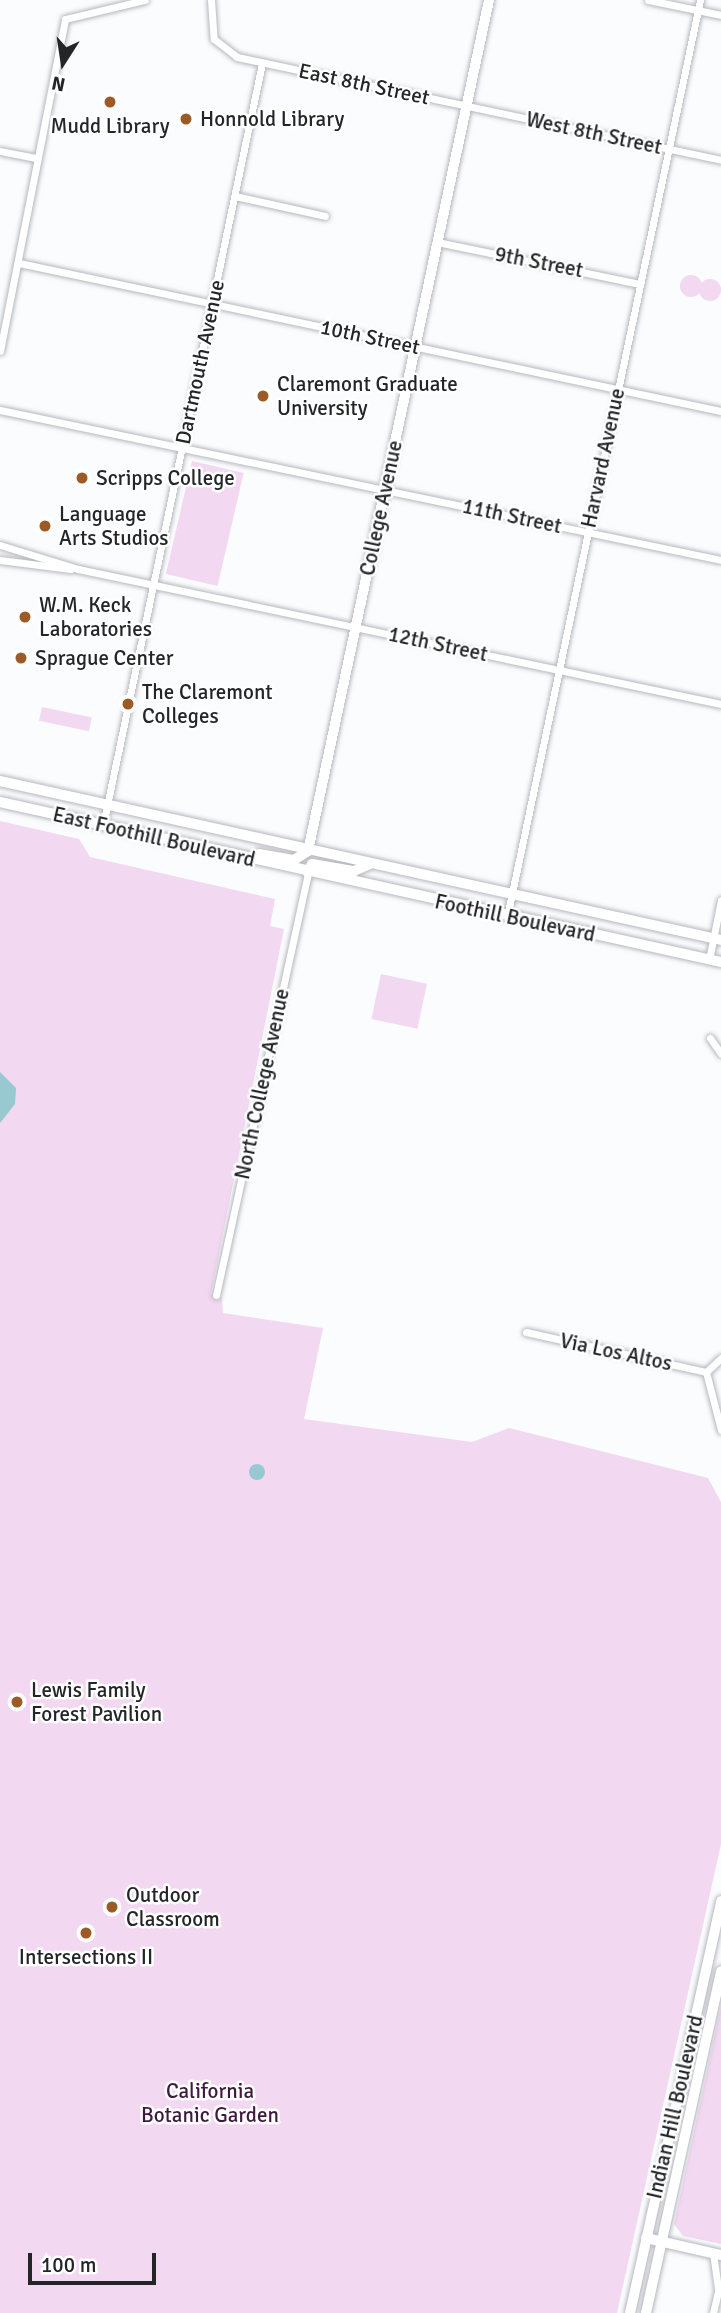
<!DOCTYPE html>
<html>
<head>
<meta charset="utf-8">
<style>
  body { margin:0 }
  #map { position:relative; width:721px; height:2313px; overflow:hidden; background:#fafcfe; font-family:Signika,sans-serif }
  div>[style] { position:absolute }
  [style*='--x'] { left:calc(var(--x)*1px); top:calc(var(--y)*1px); width:calc(var(--w)*1px); rotate:calc(var(--a)*1deg) }
  .green>* { inset:0; background:#f2d8f1; transform-origin:0 0 }
  .round { border-radius:50% }
  .water>* { inset:0; background:#99c9d0 }
  .roads { filter:drop-shadow(0 0 2px #b6b8be) drop-shadow(0 0 2px #b6b8be) }
  .street>* { height:7px; margin:-3.5px; padding:0 3.5px; transform-origin:3.5px; border-radius:3.5px; background:#fff }
  .secondary>* { height:10px; margin:-5px; padding:0 5px; transform-origin:5px; border-radius:5px; background:#fff }
  .primary>* { height:10px; margin:-5px; padding:0 5px; transform-origin:5px; border-radius:5px; background:#fff }
  .dots>* { width:19px; height:19px; translate:-50% -50%; box-sizing:border-box; border:4px solid #fff; border-radius:50% }
  span { translate:-50% -50%; white-space:nowrap; text-align:center; line-height:1.15; -webkit-text-stroke:5px #fff; paint-order:stroke }
  .street-label { font-size:21px; color:#242527 }
  .poi-label { font-size:21px; color:#242527 }
  .left { translate:0 -50%; text-align:left }
  .park-label { font-size:21px; color:#3e1a40 }
  .north { position:absolute; left:28px; top:28px; width:70px; height:70px; -webkit-text-stroke:5px #fff; paint-order:stroke; rotate:192deg; font-size:19px; font-weight:700; line-height:28px; text-align:center; color:#242527 }
  .north::after { content:''; display:block; margin:auto; width:24px; height:32px; background:#242527; clip-path:polygon(50% 0,100% 100%,50% 72%,0 100%) }
  .scale { position:absolute; left:28px; top:2253px; width:128px; height:32px; box-sizing:border-box; border:4px solid #242527; border-top:0; padding-left:9px; font-size:21px; line-height:24px; white-space:nowrap; color:#242527; -webkit-text-stroke:5px #fff; paint-order:stroke }
</style>
</head>
<body>
<div id="map">
  <div class="green">
    <i class="round" style="left:680px;top:275px;width:22px;height:22px"></i>
    <i class="round" style="left:699px;top:279px;width:22px;height:22px"></i>
    <i style="left:192px;top:461px;width:53px;height:116px;rotate:13deg"></i>
    <i style="left:42px;top:707px;width:51px;height:14px;rotate:12deg"></i>
    <i style="clip-path:polygon(0 821px,79px 839px,90px 857px,275px 899px,270px 926px,284px 929px,211px 1294px,222px 1297px,223px 1313px,323px 1328px,304px 1419px,472px 1442px,509px 1428px,708px 1478px,721px 1502px,721px 1844px,617px 2313px,0 2313px)"></i>
    <i style="left:381px;top:974px;width:47px;height:46px;rotate:12deg"></i>
    <i style="clip-path:polygon(721px 2006px,721px 2244px,683px 2236px,674px 2224px)"></i>
  </div>
  <div class="water">
    <i style="clip-path:polygon(0 1072px,16px 1088px,15px 1104px,0 1123px)"></i>
    <i class="round" style="left:249px;top:1464px;width:16px;height:16px"></i>
  </div>
  <div class="roads">
    <div class="street">
      <i style="--x:211;--y:0;--w:39;--a:86"></i>
      <i style="--x:214;--y:39;--w:29;--a:38"></i>
      <i style="--x:237;--y:57;--w:495;--a:12"></i>
      <i style="--x:648;--y:0;--w:75;--a:11.6"></i>
      <i style="--x:0;--y:151;--w:37;--a:11"></i>
      <i style="--x:235;--y:196;--w:92;--a:12.5"></i>
      <i style="--x:437;--y:242;--w:207;--a:11.7"></i>
      <i style="--x:19;--y:263;--w:717;--a:11.91"></i>
      <i style="--x:0;--y:351;--w:338;--a:-78.9"></i>
      <i style="--x:65;--y:19;--w:82;--a:-13.4"></i>
      <i style="--x:0;--y:410;--w:736;--a:11.75"></i>
      <i style="--x:0;--y:545;--w:82;--a:17.1"></i>
      <i style="--x:78;--y:569;--w:657;--a:11.86"></i>
      <i style="--x:0;--y:560;--w:71;--a:7.3"></i>
      <i style="--x:103;--y:825;--w:778;--a:-78.21"></i>
      <i style="--x:507;--y:917;--w:937;--a:-78.11"></i>
      <i style="--x:709;--y:960;--w:61;--a:-78.7"></i>
      <i style="--x:710;--y:1038;--w:19;--a:55"></i>
      <i style="--x:216;--y:1295;--w:432;--a:-77.7"></i>
      <i style="--x:526;--y:1332;--w:184;--a:12.5"></i>
      <i style="--x:721;--y:1358;--w:21;--a:137"></i>
      <i style="--x:706;--y:1372;--w:60;--a:75.5"></i>
      <i style="--x:713;--y:2253;--w:35;--a:82"></i>
      <i style="--x:713;--y:2313;--w:27;--a:-77"></i>
    </div>
    <div class="secondary">
      <i style="--x:308;--y:851;--w:870;--a:-77.99"></i>
      <i style="--x:646;--y:2238;--w:77;--a:12.8"></i>
    </div>
    <div class="primary">
      <i style="--x:0;--y:781;--w:738;--a:12.44"></i>
      <i style="--x:0;--y:802;--w:739;--a:12.51"></i>
      <i style="--x:259;--y:854;--w:36;--a:10"></i>
      <i style="--x:294;--y:860;--w:17;--a:-33"></i>
      <i style="--x:308;--y:873;--w:10;--a:-66"></i>
      <i style="--x:312;--y:864;--w:43;--a:9.5"></i>
      <i style="--x:354;--y:871;--w:17;--a:-24"></i>
      <i style="--x:630;--y:2313;--w:422;--a:-77.5"></i>
      <i style="--x:646;--y:2313;--w:350;--a:-77.6"></i>
    </div>
  </div>
  <div class="dots">
    <i style="left:110px;top:102px;background:#9c5b26"></i>
    <i style="left:186px;top:119px;background:#9c5b26"></i>
    <i style="left:263px;top:396px;background:#9c5b26"></i>
    <i style="left:82px;top:478px;background:#9c5b26"></i>
    <i style="left:45px;top:526px;background:#9c5b26"></i>
    <i style="left:25px;top:617px;background:#9c5b26"></i>
    <i style="left:21px;top:658px;background:#9c5b26"></i>
    <i style="left:128px;top:704px;background:#9c5b26"></i>
    <i style="left:17px;top:1702px;background:#9c5b26"></i>
    <i style="left:112px;top:1907px;background:#9c5b26"></i>
    <i style="left:86px;top:1933px;background:#9c5b26"></i>
  </div>
  <div class="street-label">
    <span style="left:364px;top:84px;rotate:12deg">East 8th Street</span>
    <span style="left:594px;top:133px;rotate:12deg">West 8th Street</span>
    <span style="left:539px;top:262px;rotate:11deg">9th Street</span>
    <span style="left:370px;top:337px;rotate:12deg">10th Street</span>
    <span style="left:200px;top:362px;rotate:-78deg">Dartmouth Avenue</span>
    <span style="left:603px;top:458px;rotate:-78deg">Harvard Avenue</span>
    <span style="left:381px;top:508px;rotate:-78deg">College Avenue</span>
    <span style="left:512px;top:516px;rotate:12deg">11th Street</span>
    <span style="left:438px;top:644px;rotate:12deg">12th Street</span>
    <span style="left:154px;top:837px;rotate:13deg">East Foothill Boulevard</span>
    <span style="left:515px;top:918px;rotate:12deg">Foothill Boulevard</span>
    <span style="left:262px;top:1084px;rotate:-78deg">North College Avenue</span>
    <span style="left:616px;top:1352px;rotate:12deg">Via Los Altos</span>
    <span style="left:675px;top:2107px;rotate:-77deg">Indian Hill Boulevard</span>
  </div>
  <div class="poi-label">
    <span class="left" style="left:200px;top:119px">Honnold Library</span>
    <span style="left:110px;top:126px">Mudd Library</span>
    <span class="left" style="left:277px;top:396px">Claremont Graduate<br>University</span>
    <span class="left" style="left:96px;top:478px">Scripps College</span>
    <span class="left" style="left:59px;top:526px">Language<br>Arts Studios</span>
    <span class="left" style="left:39px;top:617px">W.M. Keck<br>Laboratories</span>
    <span class="left" style="left:35px;top:658px">Sprague Center</span>
    <span class="left" style="left:142px;top:704px">The Claremont<br>Colleges</span>
    <span class="left" style="left:31px;top:1702px">Lewis Family<br>Forest Pavilion</span>
    <span class="left" style="left:126px;top:1907px">Outdoor<br>Classroom</span>
    <span style="left:86px;top:1957px">Intersections II</span>
  </div>
  <div class="park-label">
    <span style="left:210px;top:2103px">California<br>Botanic Garden</span>
  </div>
  <div class="north">N</div>
  <div class="scale">100 m</div>
</div>
</body>
</html>
